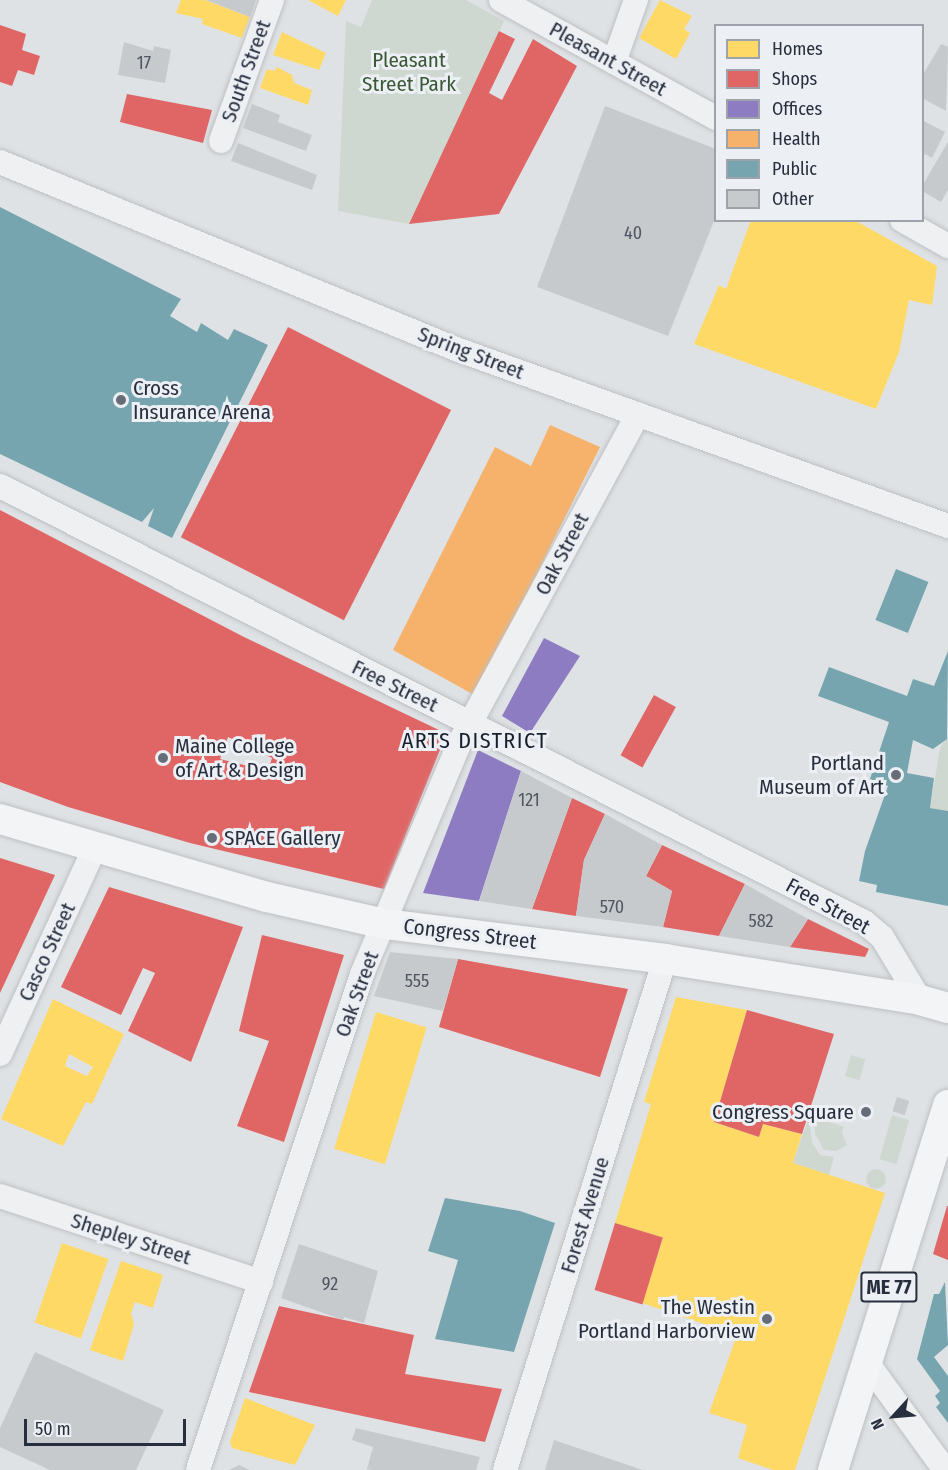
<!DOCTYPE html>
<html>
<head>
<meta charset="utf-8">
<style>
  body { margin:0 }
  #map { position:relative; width:948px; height:1470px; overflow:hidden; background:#dfe2e5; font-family:"Fira Sans Condensed",sans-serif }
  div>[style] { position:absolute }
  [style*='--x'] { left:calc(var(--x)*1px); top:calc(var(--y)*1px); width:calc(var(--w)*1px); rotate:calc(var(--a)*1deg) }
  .green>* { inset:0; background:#cfd8d0; transform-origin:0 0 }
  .round { border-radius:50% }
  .homes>* { inset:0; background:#ffd966; transform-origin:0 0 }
  .shops>* { inset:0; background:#e06666; transform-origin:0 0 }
  .offices>* { inset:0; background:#8e7cc3 }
  .health>* { inset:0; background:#f6b26b }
  .public>* { inset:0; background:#76a5af; transform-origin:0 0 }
  .building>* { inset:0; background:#c7cacd; transform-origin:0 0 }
  .roads { filter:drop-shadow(0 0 2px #bec0c3) drop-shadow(0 0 2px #bec0c3) }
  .minor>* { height:24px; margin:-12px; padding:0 12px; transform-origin:12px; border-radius:12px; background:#eff0f1 }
  .major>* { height:30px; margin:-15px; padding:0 15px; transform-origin:15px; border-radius:15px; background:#f3f4f5 }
  .dots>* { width:16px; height:16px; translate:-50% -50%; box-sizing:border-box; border:3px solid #eceff4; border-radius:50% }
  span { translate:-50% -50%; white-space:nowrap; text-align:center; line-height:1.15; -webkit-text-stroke:6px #eceff4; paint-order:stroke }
  .number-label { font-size:18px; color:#505662 }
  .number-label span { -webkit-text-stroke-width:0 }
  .shield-label span { padding:2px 4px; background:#eceff4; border:2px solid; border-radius:4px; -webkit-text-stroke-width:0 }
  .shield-label { font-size:20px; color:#272e3d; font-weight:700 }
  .street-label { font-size:21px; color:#272e3d }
  .park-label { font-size:21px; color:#3a5834 }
  .poi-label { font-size:21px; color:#272e3d }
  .left { translate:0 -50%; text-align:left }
  .right { translate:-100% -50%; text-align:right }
  .neighbourhood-label { font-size:22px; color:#19202d; letter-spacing:1.5px }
  .legend { position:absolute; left:714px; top:24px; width:210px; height:198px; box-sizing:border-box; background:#eceff4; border:2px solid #9da2ab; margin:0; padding:8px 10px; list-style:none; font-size:18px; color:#272e3d }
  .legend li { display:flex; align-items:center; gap:12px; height:30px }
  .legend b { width:30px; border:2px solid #9da2ab }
  .north { position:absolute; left:864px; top:1386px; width:60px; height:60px; -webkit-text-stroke:4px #eceff4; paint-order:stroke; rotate:244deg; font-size:16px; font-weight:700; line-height:24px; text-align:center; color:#272e3d }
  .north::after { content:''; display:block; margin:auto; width:21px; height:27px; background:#272e3d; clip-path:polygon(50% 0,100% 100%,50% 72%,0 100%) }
  .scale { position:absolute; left:24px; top:1419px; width:162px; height:27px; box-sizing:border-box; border:3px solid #272e3d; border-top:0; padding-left:8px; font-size:18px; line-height:21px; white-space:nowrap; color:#272e3d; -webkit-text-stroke:4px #eceff4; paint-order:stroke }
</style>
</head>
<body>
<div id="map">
  <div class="green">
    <i style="clip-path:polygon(372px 0,466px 0,504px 21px,409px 224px,338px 211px,346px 21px,361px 27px)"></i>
    <i style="clip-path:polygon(948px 735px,948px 811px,930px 808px,940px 748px)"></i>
    <i style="left:851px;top:1055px;width:15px;height:22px;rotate:16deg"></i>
    <i style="left:892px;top:1115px;width:18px;height:46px;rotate:16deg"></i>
    <i style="clip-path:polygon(809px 1116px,812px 1143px,820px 1155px,834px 1157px,829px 1175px,793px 1163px)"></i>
    <i style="clip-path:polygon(814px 1117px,844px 1127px,842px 1133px,847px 1145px,836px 1151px,824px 1150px,815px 1134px)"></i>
    <i class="round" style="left:866px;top:1169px;width:20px;height:20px"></i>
  </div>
  <div class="homes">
    <i style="clip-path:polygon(181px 0,205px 0,250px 17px,242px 38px,202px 24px,203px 19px,176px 13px)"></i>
    <i style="clip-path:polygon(308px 0,346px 0,338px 16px)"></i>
    <i style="clip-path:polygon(660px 0,692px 16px,684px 29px,690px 33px,676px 59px,639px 38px)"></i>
    <i style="clip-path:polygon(282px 32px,326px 53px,319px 70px,273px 55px)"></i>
    <i style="clip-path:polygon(277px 67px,292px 75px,294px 83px,312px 90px,308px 105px,260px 88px,267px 69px,274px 71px)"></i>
    <i style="clip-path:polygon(751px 220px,854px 220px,937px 266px,932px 305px,909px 300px,899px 352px,876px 409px,694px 344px,719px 285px,726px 289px)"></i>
    <i style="clip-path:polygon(676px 997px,747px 1010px,714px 1122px,759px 1137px,763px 1124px,802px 1134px,793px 1163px,885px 1193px,795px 1470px,773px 1470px,738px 1458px,747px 1425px,709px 1413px,737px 1335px,642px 1303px,663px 1238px,615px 1223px,651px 1104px,644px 1102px)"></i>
    <i style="clip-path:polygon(evenodd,53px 999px,124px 1034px,92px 1104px,86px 1102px,63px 1146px,1px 1119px,53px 999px,69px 1054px,93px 1067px,87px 1076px,65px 1066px,69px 1054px)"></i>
    <i style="left:376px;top:1012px;width:53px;height:143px;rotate:17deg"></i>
    <i style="left:62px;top:1243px;width:49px;height:84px;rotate:19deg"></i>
    <i style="clip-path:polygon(121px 1261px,163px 1275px,153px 1308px,135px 1302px,131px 1313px,134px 1324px,123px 1361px,90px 1350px)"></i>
    <i style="clip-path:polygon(245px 1398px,315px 1425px,295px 1465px,232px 1448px,230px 1442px)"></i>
  </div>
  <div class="shops">
    <i style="clip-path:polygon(0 25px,26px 34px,22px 50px,40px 56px,34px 75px,18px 70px,12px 86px,0 82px)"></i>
    <i style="clip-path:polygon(499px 31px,515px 39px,489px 93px,502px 100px,533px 39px,577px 66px,499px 214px,409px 224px)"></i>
    <i style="clip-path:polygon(127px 94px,212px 110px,203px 143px,120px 122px)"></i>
    <i style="left:288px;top:327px;width:183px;height:236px;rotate:27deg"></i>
    <i style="clip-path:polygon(evenodd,0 510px,242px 636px,439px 730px,442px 745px,384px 889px,190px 843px,68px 807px,0 782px,0 510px,228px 737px,272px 758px,268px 771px,220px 759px,228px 737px)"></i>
    <i style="left:654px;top:695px;width:25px;height:69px;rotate:29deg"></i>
    <i style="clip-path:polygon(572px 798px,605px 814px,584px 860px,576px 916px,532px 909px)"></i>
    <i style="clip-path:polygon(662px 845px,745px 884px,719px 936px,663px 927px,672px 891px,646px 876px)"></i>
    <i style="clip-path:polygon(0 858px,55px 875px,0 993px)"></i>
    <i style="clip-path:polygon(109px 887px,243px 927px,191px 1062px,128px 1031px,155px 973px,143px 968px,121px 1015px,61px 987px)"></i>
    <i style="clip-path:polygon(808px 919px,869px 949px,865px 957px,790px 947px)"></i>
    <i style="clip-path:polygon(262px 935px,344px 955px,284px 1142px,237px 1126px,269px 1041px,239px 1031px)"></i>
    <i style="clip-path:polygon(458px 959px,628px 989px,600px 1077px,439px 1027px)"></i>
    <i style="clip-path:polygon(747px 1010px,834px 1034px,802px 1134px,763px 1124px,759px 1137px,714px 1122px)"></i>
    <i style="clip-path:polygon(947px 1206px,948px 1206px,948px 1260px,933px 1254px)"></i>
    <i style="left:615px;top:1223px;width:50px;height:70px;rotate:17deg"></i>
    <i style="clip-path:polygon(279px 1306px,414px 1335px,405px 1374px,502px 1389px,485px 1442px,249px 1392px)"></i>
  </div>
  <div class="offices">
    <i style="clip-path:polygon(544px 638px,580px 656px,530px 733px,502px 716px)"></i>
    <i style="clip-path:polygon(478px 750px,521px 771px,479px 901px,423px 893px)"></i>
  </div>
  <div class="health">
    <i style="clip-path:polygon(550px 425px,600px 447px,476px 696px,393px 650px,495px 447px,531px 466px)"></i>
  </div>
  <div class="public">
    <i style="clip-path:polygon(0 207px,181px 299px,170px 316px,197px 332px,201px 323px,228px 340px,234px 329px,268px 345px,172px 538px,148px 526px,154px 508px,142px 522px,0 454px)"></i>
    <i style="left:896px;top:569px;width:35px;height:55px;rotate:22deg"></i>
    <i style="clip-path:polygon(948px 651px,947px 739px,933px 749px,913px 740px,907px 773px,934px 778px,930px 808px,948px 811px,948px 906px,876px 892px,877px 885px,859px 881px,865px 851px,888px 786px,870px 779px,889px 722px,818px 696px,829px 667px,907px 696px,913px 679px,934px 686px)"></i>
    <i style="clip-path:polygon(445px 1198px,520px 1211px,555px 1223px,514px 1352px,435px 1339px,458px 1260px,428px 1251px)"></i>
    <i style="clip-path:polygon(945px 1282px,948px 1345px,934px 1357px,948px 1376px,948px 1423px,936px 1407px,940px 1403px,935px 1396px,940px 1391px,917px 1359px,934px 1294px,939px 1294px)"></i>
  </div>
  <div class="building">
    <i style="clip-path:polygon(206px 0,256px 0,250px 17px)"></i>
    <i style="clip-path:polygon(124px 42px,153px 51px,154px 46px,171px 50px,165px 83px,118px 75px)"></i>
    <i style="clip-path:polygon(941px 44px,948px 47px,946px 111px,922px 98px,922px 76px)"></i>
    <i style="clip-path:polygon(252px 104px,280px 115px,278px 122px,312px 135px,306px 151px,243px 128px)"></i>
    <i style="clip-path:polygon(605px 106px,716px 149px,716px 216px,668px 336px,537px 287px)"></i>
    <i style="clip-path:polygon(922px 120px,945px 132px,932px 158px,925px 154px,922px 158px)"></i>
    <i style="clip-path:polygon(948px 142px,948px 190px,941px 202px,922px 191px,922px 186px)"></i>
    <i style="clip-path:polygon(238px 143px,317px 175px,312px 190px,231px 161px)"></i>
    <i style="clip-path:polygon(521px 771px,572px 798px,532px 909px,479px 901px)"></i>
    <i style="clip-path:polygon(605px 814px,662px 845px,646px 876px,672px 891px,663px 927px,576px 916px,584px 860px)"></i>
    <i style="clip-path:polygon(745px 884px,808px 919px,790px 947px,719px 936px)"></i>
    <i style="clip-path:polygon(390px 952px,458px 959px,443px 1011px,374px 996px)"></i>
    <i style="left:897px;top:1097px;width:13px;height:15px;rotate:18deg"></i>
    <i style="clip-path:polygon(299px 1244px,378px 1271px,364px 1323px,344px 1317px,343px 1320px,281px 1298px)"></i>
    <i style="clip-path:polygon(35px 1352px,164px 1410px,136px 1470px,50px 1470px,0 1447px,0 1428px)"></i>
    <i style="clip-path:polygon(356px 1428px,480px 1457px,476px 1470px,372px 1470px,367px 1469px,373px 1447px,352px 1440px)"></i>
    <i style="clip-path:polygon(554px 1440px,643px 1470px,545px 1470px)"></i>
    <i style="clip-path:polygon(239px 1465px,250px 1470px,229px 1470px)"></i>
  </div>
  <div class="roads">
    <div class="minor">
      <i style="--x:501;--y:0;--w:245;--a:28.8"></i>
      <i style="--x:614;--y:62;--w:66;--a:-70.5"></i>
      <i style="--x:221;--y:141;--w:150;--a:-70.1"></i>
      <i style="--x:0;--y:162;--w:493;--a:22.3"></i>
      <i style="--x:456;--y:349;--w:523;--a:19.79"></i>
      <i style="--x:902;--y:220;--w:53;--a:29.5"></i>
      <i style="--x:0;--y:486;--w:968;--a:26.78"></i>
      <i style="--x:864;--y:922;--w:23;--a:40"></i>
      <i style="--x:882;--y:937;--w:74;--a:58.9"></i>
      <i style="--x:0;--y:1054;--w:225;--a:-65.3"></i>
      <i style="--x:0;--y:1196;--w:275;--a:18.2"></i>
      <i style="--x:866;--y:1361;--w:135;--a:54.1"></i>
      <i style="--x:198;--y:1470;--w:522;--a:-71.7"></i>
      <i style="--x:362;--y:974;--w:252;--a:-67.1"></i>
      <i style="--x:460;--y:742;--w:373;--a:-61.5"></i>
      <i style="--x:505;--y:1470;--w:535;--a:-72.61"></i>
    </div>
    <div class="major">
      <i style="--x:0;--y:819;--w:278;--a:16.3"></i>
      <i style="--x:267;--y:897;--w:121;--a:12.9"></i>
      <i style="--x:385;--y:924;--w:282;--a:7.1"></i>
      <i style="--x:665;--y:959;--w:258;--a:9.1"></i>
      <i style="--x:920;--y:1000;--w:29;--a:16"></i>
      <i style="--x:833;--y:1470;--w:383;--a:-72.5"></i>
    </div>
  </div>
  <div class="dots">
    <i style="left:121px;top:400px;background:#676d78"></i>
    <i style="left:163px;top:758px;background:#676d78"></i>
    <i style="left:896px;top:775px;background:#676d78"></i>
    <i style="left:212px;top:838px;background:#676d78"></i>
    <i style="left:866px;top:1112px;background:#676d78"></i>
    <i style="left:767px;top:1319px;background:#676d78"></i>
  </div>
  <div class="number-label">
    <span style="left:144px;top:63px">17</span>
    <span style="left:633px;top:233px">40</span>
    <span style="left:529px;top:800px">121</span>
    <span style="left:612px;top:907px">570</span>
    <span style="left:761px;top:921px">582</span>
    <span style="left:417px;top:981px">555</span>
    <span style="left:330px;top:1284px">92</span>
  </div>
  <div class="shield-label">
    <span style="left:889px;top:1287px">ME 77</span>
  </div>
  <div class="street-label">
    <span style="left:608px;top:59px;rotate:29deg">Pleasant Street</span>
    <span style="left:246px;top:71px;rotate:-70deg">South Street</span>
    <span style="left:471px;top:353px;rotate:21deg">Spring Street</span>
    <span style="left:562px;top:554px;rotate:-62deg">Oak Street</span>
    <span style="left:395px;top:686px;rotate:26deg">Free Street</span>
    <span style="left:828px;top:906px;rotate:29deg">Free Street</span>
    <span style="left:470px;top:934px;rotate:7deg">Congress Street</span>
    <span style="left:47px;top:952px;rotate:-65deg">Casco Street</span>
    <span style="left:357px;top:994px;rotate:-70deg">Oak Street</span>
    <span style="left:585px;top:1215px;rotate:-73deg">Forest Avenue</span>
    <span style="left:131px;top:1239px;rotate:18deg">Shepley Street</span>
  </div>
  <div class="park-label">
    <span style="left:409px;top:72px">Pleasant<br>Street Park</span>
  </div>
  <div class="poi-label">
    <span class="left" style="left:133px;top:400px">Cross<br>Insurance Arena</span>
    <span class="left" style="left:175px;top:758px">Maine College<br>of Art &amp; Design</span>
    <span class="right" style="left:884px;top:775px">Portland<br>Museum of Art</span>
    <span class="left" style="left:224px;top:838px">SPACE Gallery</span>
    <span class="right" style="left:854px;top:1112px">Congress Square</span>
    <span class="right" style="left:755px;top:1319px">The Westin<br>Portland Harborview</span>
  </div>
  <div class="neighbourhood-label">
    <span style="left:475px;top:741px">ARTS DISTRICT</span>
  </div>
  <ul class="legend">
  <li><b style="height:16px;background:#ffd966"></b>Homes</li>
  <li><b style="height:16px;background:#e06666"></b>Shops</li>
  <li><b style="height:16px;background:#8e7cc3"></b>Offices</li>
  <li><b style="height:16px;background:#f6b26b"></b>Health</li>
  <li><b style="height:16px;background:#76a5af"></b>Public</li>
  <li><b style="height:16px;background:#c7cacd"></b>Other</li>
  </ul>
  <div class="north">N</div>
  <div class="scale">50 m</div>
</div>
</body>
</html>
